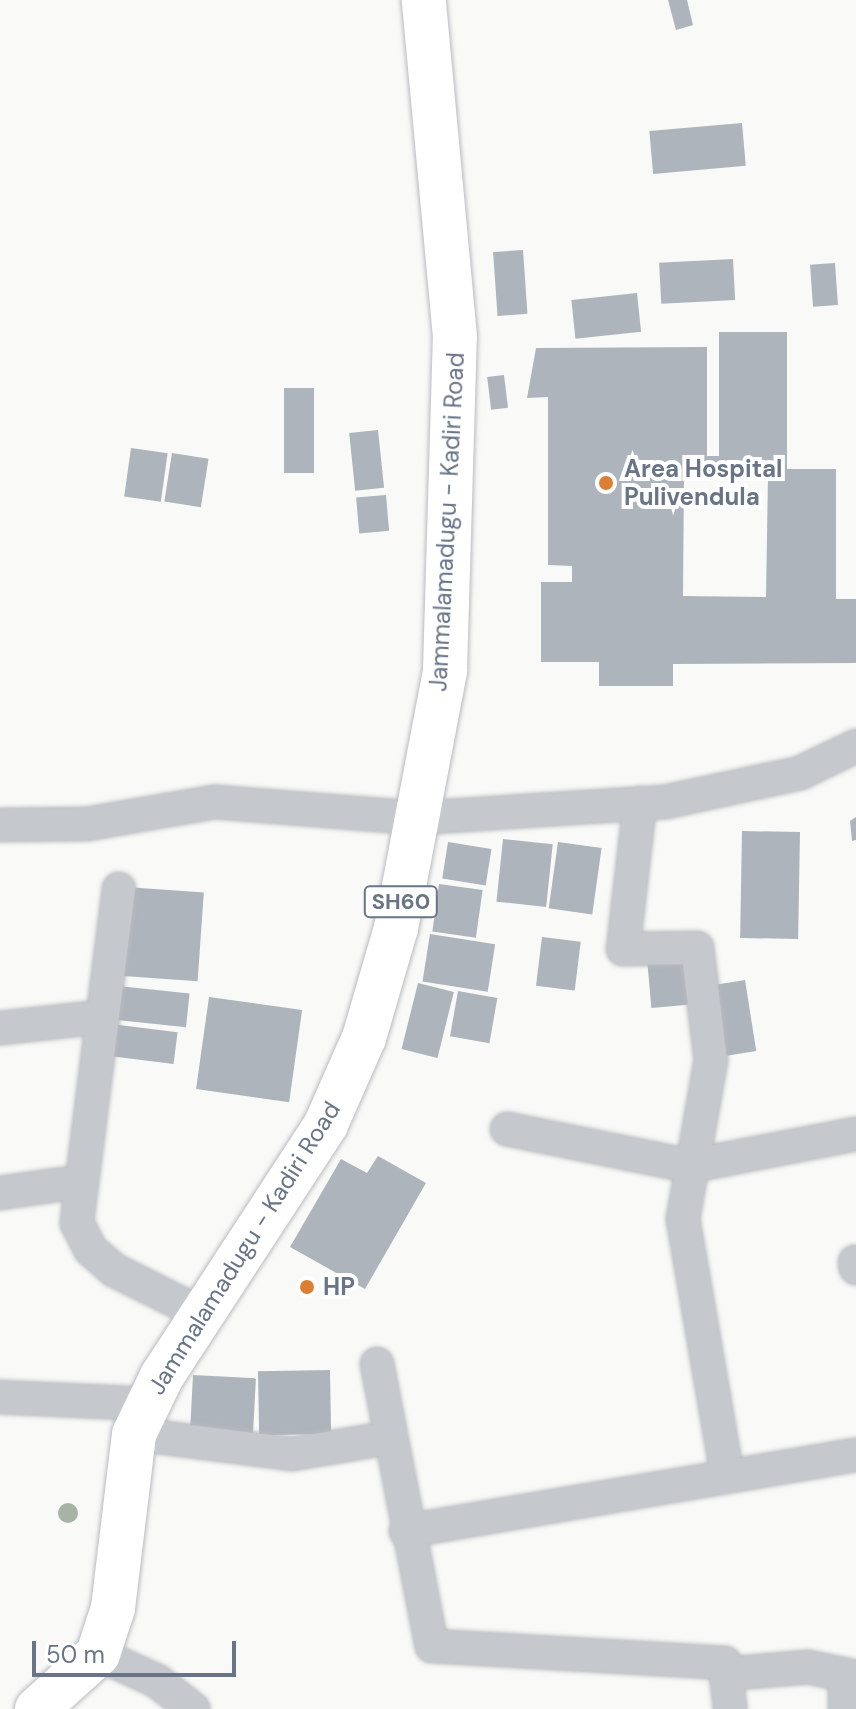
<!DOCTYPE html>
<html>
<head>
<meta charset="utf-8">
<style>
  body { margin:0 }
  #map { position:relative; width:856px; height:1709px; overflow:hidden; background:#f9f9f7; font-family:"DM Sans",sans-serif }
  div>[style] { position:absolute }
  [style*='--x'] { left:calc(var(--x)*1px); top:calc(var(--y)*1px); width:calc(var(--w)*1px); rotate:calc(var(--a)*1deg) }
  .building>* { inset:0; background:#aeb4bb; transform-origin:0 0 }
  .roads { filter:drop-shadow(0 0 2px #b8bbc0) drop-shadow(0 0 2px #b8bbc0) }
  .minor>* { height:32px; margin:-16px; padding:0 16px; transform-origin:16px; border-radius:16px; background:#c5c8cc }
  .primary>* { height:44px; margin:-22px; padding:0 22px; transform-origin:22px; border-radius:22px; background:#fff }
  .trees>* { width:20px; height:20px; margin:-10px; border-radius:50%; background:#a7b3a6 }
  .dots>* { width:22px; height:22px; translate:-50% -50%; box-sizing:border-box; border:4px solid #fff; border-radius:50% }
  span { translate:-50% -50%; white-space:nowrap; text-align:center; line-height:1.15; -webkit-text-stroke:8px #fff; paint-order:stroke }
  .shield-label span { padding:2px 6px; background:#fff; border:2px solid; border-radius:6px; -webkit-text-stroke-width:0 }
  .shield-label { font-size:22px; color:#697487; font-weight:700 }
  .poi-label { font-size:24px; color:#697487; font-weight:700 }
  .left { translate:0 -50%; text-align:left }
  .street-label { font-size:24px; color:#697487 }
  .scale { position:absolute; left:32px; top:1641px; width:204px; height:36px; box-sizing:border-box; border:4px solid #697487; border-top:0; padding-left:10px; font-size:24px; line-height:28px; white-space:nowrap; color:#697487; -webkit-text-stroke:6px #fff; paint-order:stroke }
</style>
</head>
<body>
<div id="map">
  <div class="building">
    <i style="clip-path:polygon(668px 0,687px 0,693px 25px,676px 30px)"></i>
    <i style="left:742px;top:123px;width:43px;height:93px;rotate:85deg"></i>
    <i style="left:523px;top:250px;width:64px;height:30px;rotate:86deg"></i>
    <i style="left:733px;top:259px;width:41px;height:74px;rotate:87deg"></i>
    <i style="left:835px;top:263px;width:42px;height:25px;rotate:86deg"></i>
    <i style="left:637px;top:293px;width:39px;height:66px;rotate:84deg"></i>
    <i style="clip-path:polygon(evenodd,719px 332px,787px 332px,787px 469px,836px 469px,836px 599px,856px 599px,856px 663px,673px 664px,673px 686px,599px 686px,599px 662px,541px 662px,541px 582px,572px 582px,572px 566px,548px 565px,548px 397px,527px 398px,536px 348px,707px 347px,707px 456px,719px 456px,719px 332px,684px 474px,768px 475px,766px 597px,683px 596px,684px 474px)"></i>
    <i style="left:504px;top:375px;width:33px;height:17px;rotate:83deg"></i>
    <i style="left:284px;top:388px;width:30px;height:85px"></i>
    <i style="left:378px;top:430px;width:58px;height:29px;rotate:84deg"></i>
    <i style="left:131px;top:448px;width:37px;height:49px;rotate:8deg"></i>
    <i style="left:172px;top:453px;width:37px;height:49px;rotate:9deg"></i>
    <i style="left:386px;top:495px;width:36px;height:30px;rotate:85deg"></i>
    <i style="clip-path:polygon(856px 817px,856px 840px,852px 841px,850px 821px)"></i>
    <i style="left:742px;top:831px;width:58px;height:107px;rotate:1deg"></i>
    <i style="left:503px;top:839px;width:50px;height:63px;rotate:6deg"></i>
    <i style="left:448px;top:842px;width:44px;height:37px;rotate:9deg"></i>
    <i style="left:558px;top:842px;width:44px;height:67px;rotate:8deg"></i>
    <i style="left:439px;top:884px;width:44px;height:48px;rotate:8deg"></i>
    <i style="left:126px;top:887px;width:78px;height:89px;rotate:4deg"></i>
    <i style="left:430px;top:934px;width:66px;height:48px;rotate:9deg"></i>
    <i style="left:542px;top:937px;width:39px;height:49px;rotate:7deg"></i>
    <i style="left:695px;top:956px;width:48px;height:48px;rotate:85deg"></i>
    <i style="left:745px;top:980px;width:72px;height:33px;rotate:81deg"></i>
    <i style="left:418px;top:983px;width:37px;height:68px;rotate:14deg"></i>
    <i style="left:109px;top:985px;width:81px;height:34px;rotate:6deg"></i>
    <i style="left:458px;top:991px;width:40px;height:46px;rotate:10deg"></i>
    <i style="left:209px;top:997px;width:94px;height:93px;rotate:8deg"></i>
    <i style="left:111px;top:1024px;width:67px;height:32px;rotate:7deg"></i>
    <i style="clip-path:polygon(378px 1156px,426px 1183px,365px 1289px,290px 1247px,341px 1159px,367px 1173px)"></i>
    <i style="left:330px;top:1370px;width:64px;height:72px;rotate:89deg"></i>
    <i style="left:193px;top:1375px;width:63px;height:56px;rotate:3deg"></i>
  </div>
  <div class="roads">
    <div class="minor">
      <i style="--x:640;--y:803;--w:147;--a:96.6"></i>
      <i style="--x:623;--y:949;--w:74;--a:-0.8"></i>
      <i style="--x:697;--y:948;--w:113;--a:82.9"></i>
      <i style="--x:711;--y:1060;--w:161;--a:100"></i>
      <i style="--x:683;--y:1219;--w:259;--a:80.2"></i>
      <i style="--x:0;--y:825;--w:87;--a:-0.7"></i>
      <i style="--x:87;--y:824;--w:130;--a:-9.8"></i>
      <i style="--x:215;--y:802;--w:203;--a:4.5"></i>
      <i style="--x:417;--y:818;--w:249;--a:-3.7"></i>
      <i style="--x:665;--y:802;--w:138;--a:-12.1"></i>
      <i style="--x:800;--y:773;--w:62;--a:-25.7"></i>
      <i style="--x:119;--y:889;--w:337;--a:97.2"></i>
      <i style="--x:77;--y:1223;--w:30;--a:63"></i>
      <i style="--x:91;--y:1250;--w:30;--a:41"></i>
      <i style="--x:114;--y:1270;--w:103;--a:26.6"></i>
      <i style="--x:0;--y:1028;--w:102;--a:-6.2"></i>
      <i style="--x:507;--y:1129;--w:187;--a:11.4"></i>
      <i style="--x:690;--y:1166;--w:169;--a:-10.9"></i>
      <i style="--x:0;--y:1193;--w:79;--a:-8"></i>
      <i style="--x:855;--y:1262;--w:6;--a:81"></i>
      <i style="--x:377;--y:1364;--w:287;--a:79"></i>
      <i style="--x:432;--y:1646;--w:293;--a:3.3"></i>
      <i style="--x:725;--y:1663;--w:11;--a:85"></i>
      <i style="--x:726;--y:1674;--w:82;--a:-4.9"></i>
      <i style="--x:808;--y:1667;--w:49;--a:11.8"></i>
      <i style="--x:0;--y:1397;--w:149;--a:2.7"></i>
      <i style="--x:134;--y:1434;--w:159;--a:7.2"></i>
      <i style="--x:292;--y:1454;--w:97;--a:-9.5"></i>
      <i style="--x:406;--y:1531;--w:456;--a:-9.6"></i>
      <i style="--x:98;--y:1654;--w:65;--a:24.6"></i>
      <i style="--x:157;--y:1681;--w:46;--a:37.9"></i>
      <i style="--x:726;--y:1674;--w:35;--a:83"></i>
      <i style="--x:845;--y:1676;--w:33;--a:90"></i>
    </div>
    <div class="primary">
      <i style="--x:37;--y:1709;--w:82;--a:-42"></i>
      <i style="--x:98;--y:1654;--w:48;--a:-71.9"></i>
      <i style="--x:113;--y:1608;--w:175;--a:-83.1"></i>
      <i style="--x:134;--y:1434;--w:64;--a:-64.2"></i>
      <i style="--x:162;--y:1376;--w:301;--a:-56.9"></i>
      <i style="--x:326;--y:1124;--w:94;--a:-66.2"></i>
      <i style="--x:364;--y:1038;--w:115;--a:-73.8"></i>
      <i style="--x:396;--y:928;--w:263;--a:-79.2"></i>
      <i style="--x:445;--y:670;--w:333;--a:-88.3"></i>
      <i style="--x:455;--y:337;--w:338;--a:-95.3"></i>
    </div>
  </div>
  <div class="trees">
    <i style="left:68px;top:1513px"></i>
  </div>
  <div class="dots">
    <i style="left:606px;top:483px;background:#dc7e34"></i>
    <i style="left:307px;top:1287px;background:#dc7e34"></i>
  </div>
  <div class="shield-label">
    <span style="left:401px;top:902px">SH60</span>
  </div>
  <div class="poi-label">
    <span class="left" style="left:624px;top:483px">Area Hospital<br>Pulivendula</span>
    <span class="left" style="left:323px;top:1287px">HP</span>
  </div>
  <div class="street-label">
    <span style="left:447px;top:522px;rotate:-87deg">Jammalamadugu - Kadiri Road</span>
    <span style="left:244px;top:1248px;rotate:-58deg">Jammalamadugu - Kadiri Road</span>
  </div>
  <div class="scale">50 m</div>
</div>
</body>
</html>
